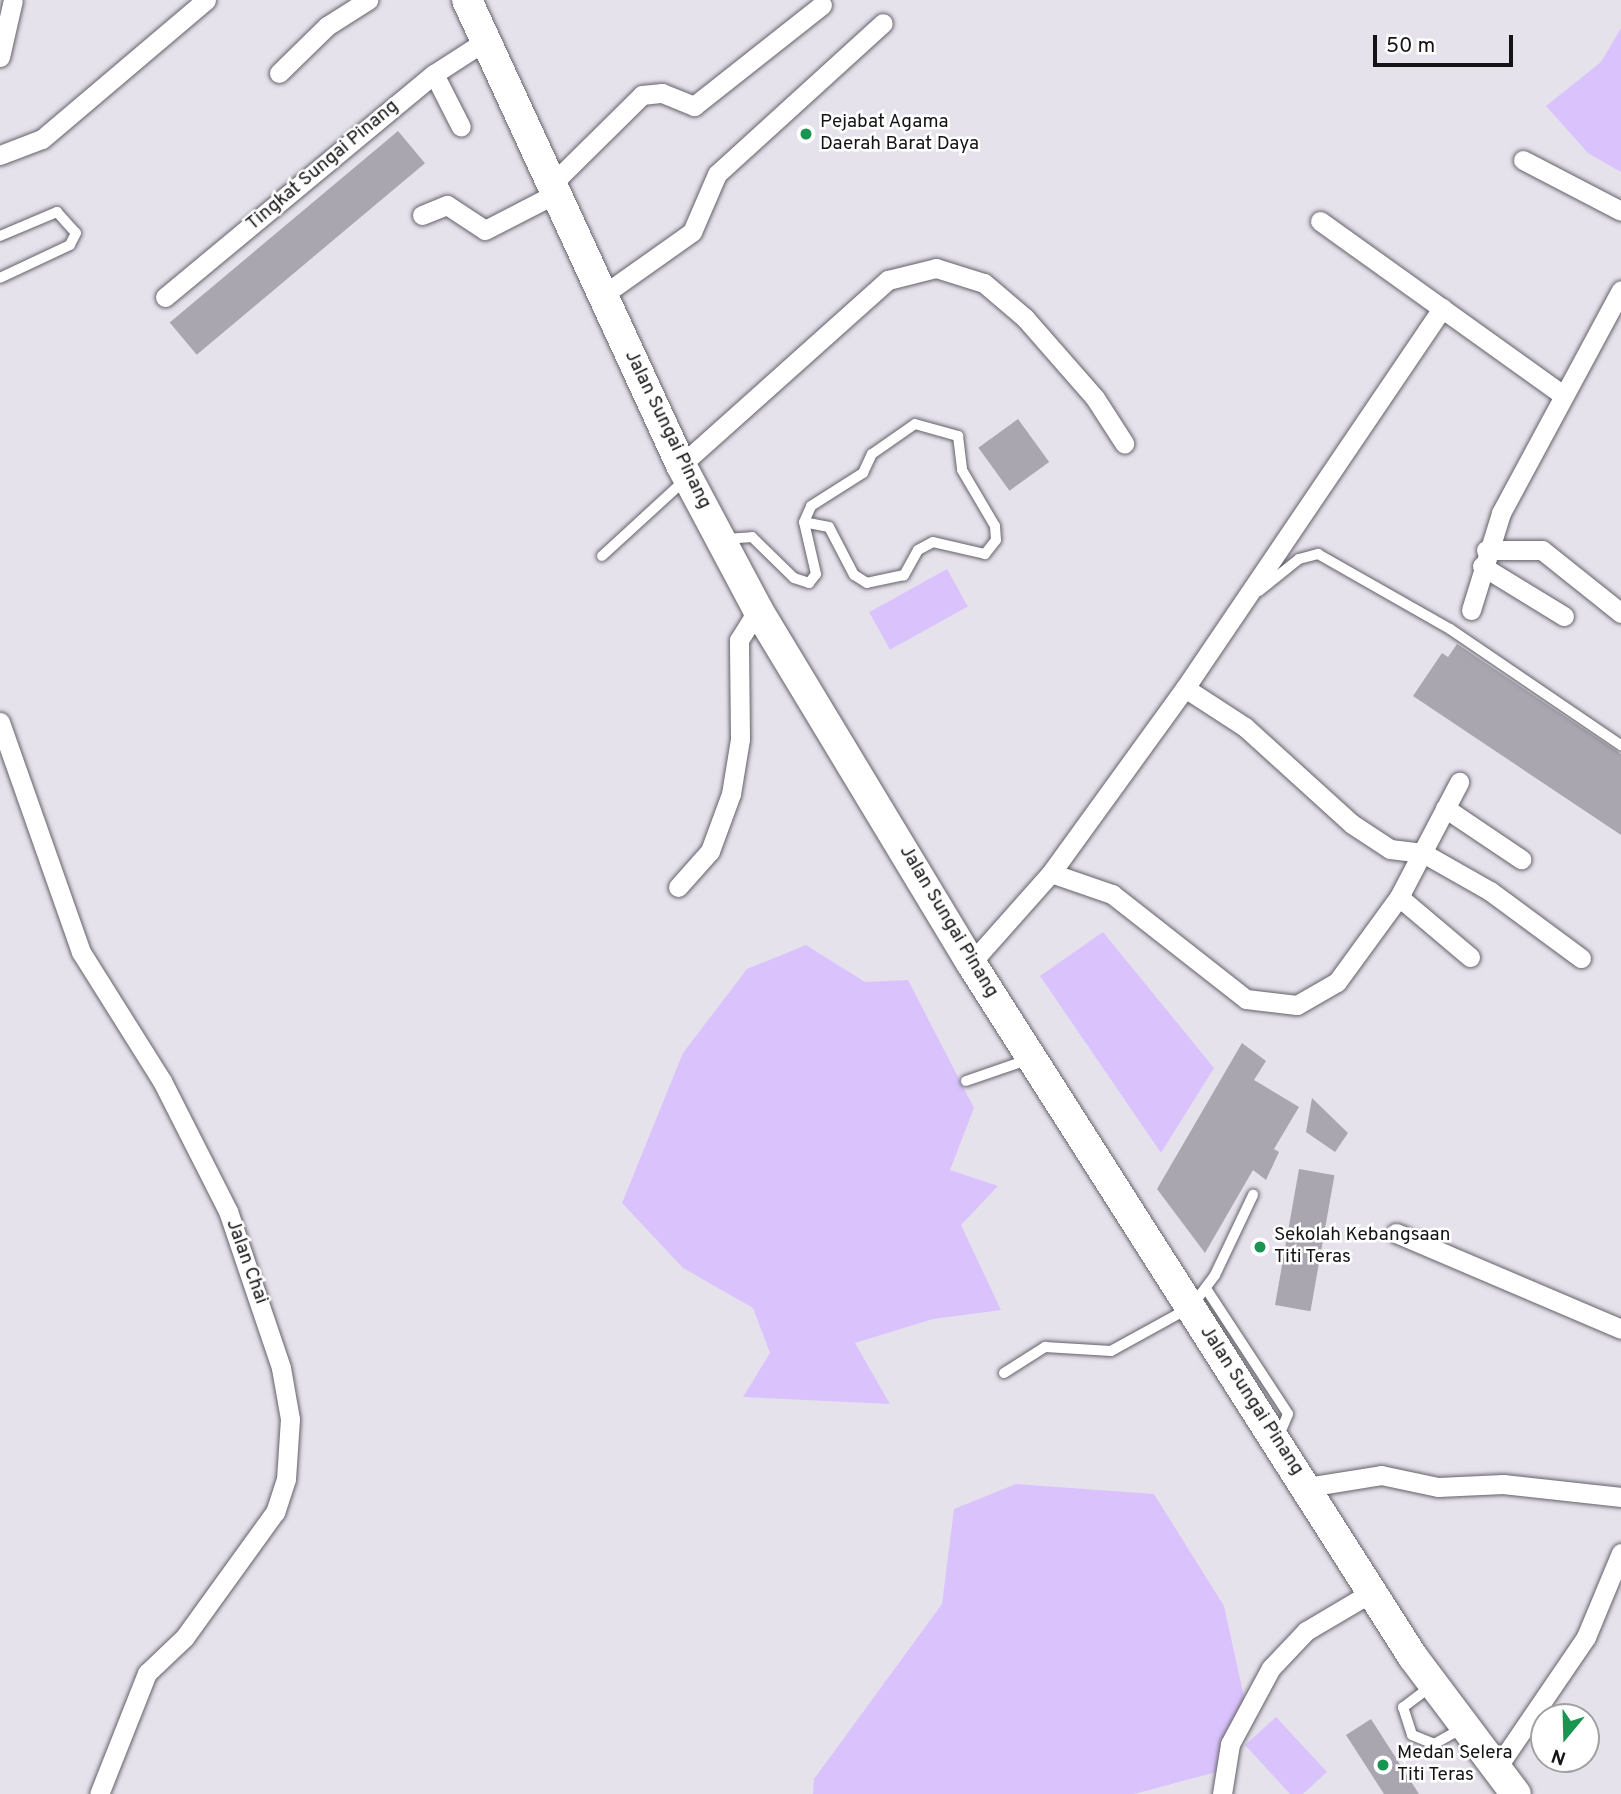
<!DOCTYPE html>
<html>
<head>
<meta charset="utf-8">
<style>
  body { margin:0 }
  #map { position:relative; width:1621px; height:1794px; overflow:hidden; background:#e6e2ec; font-family:Overpass,sans-serif }
  div>[style] { position:absolute }
  [style*='--x'] { left:calc(var(--x)*1px); top:calc(var(--y)*1px); width:calc(var(--w)*1px); rotate:calc(var(--a)*1deg) }
  .green>* { inset:0; background:#dac3fd; transform-origin:0 0 }
  .building>* { inset:0; background:#aaa6b0; transform-origin:0 0 }
  .roads { filter:drop-shadow(0 0 2px #646169) drop-shadow(0 0 2px #646169) }
  .lane>* { height:10px; margin:-5px; padding:0 5px; transform-origin:5px; border-radius:5px; background:#fff }
  .street>* { height:19px; margin:-9.5px; padding:0 9.5px; transform-origin:9.5px; border-radius:9.5px; background:#fff }
  .primary>* { height:30px; margin:-15px; padding:0 15px; transform-origin:15px; border-radius:15px; background:#fff }
  .dots>* { width:19px; height:19px; translate:-50% -50%; box-sizing:border-box; border:4px solid #fff; border-radius:50% }
  span { translate:-50% -50%; white-space:nowrap; text-align:center; line-height:1.15; -webkit-text-stroke:5px #fff; paint-order:stroke }
  .poi-label { font-size:19px; color:#141316 }
  .left { translate:0 -50%; text-align:left }
  .street-label { font-size:19px; color:#141316 }
  .north { position:absolute; left:1530px; top:1703px; width:70px; height:70px; box-sizing:border-box; background:#fff; border:2px solid #a1a1a2; border-radius:50%; rotate:199deg; font-size:19px; font-weight:700; line-height:28px; text-align:center; color:#141316 }
  .north::after { content:''; display:block; margin:auto; width:24px; height:32px; background:#199451; clip-path:polygon(50% 0,100% 100%,50% 72%,0 100%) }
  .scale { position:absolute; left:1373px; top:35px; width:140px; height:32px; box-sizing:border-box; border:4px solid #141316; border-top:0; padding-left:9px; font-size:21px; line-height:24px; white-space:nowrap; color:#141316; -webkit-text-stroke:5px #fff; paint-order:stroke }
</style>
</head>
<body>
<div id="map">
  <div class="green">
    <i style="clip-path:polygon(1621px 28px,1621px 172px,1588px 153px,1546px 106px,1601px 62px)"></i>
    <i style="left:947px;top:569px;width:43px;height:89px;rotate:61deg"></i>
    <i style="clip-path:polygon(1103px 932px,1214px 1068px,1161px 1153px,1040px 976px)"></i>
    <i style="clip-path:polygon(806px 945px,865px 982px,908px 980px,974px 1108px,950px 1170px,998px 1186px,961px 1225px,1001px 1310px,933px 1319px,855px 1343px,890px 1404px,743px 1397px,770px 1353px,753px 1308px,683px 1268px,622px 1203px,683px 1053px,747px 969px)"></i>
    <i style="clip-path:polygon(1016px 1484px,1154px 1494px,1224px 1606px,1246px 1706px,1224px 1770px,1134px 1794px,813px 1794px,814px 1779px,942px 1604px,954px 1509px)"></i>
    <i style="clip-path:polygon(1276px 1717px,1327px 1772px,1303px 1794px,1290px 1794px,1245px 1745px)"></i>
  </div>
  <div class="building">
    <i style="left:398px;top:131px;width:42px;height:298px;rotate:50deg"></i>
    <i style="left:1018px;top:419px;width:53px;height:49px;rotate:54deg"></i>
    <i style="clip-path:polygon(1457px 644px,1621px 754px,1621px 835px,1413px 696px,1442px 653px,1448px 657px)"></i>
    <i style="clip-path:polygon(1242px 1043px,1266px 1061px,1254px 1080px,1299px 1107px,1274px 1149px,1279px 1152px,1266px 1180px,1253px 1170px,1205px 1253px,1157px 1189px)"></i>
    <i style="clip-path:polygon(1312px 1098px,1348px 1133px,1335px 1152px,1306px 1132px)"></i>
    <i style="left:1299px;top:1169px;width:36px;height:138px;rotate:10deg"></i>
    <i style="clip-path:polygon(1371px 1719px,1419px 1794px,1384px 1794px,1346px 1735px)"></i>
  </div>
  <div class="roads">
    <div class="lane">
      <i style="--x:0;--y:236;--w:62;--a:-22.8"></i>
      <i style="--x:57;--y:212;--w:28;--a:48"></i>
      <i style="--x:76;--y:233;--w:13;--a:117"></i>
      <i style="--x:70;--y:245;--w:77;--a:154.8"></i>
      <i style="--x:725;--y:539;--w:27;--a:-4"></i>
      <i style="--x:752;--y:537;--w:59;--a:44.3"></i>
      <i style="--x:794;--y:578;--w:16;--a:18"></i>
      <i style="--x:809;--y:583;--w:11;--a:-52"></i>
      <i style="--x:816;--y:574;--w:53;--a:-103"></i>
      <i style="--x:804;--y:522;--w:17;--a:-66"></i>
      <i style="--x:811;--y:506;--w:62;--a:-32.4"></i>
      <i style="--x:863;--y:473;--w:21;--a:-65"></i>
      <i style="--x:872;--y:454;--w:52;--a:-34.9"></i>
      <i style="--x:915;--y:424;--w:45;--a:15.6"></i>
      <i style="--x:958;--y:436;--w:34;--a:83"></i>
      <i style="--x:962;--y:470;--w:65;--a:59.5"></i>
      <i style="--x:995;--y:526;--w:14;--a:86"></i>
      <i style="--x:996;--y:540;--w:18;--a:128"></i>
      <i style="--x:985;--y:554;--w:53;--a:-167"></i>
      <i style="--x:933;--y:542;--w:17;--a:152"></i>
      <i style="--x:918;--y:550;--w:29;--a:119"></i>
      <i style="--x:904;--y:575;--w:38;--a:168"></i>
      <i style="--x:867;--y:583;--w:15;--a:-148"></i>
      <i style="--x:854;--y:575;--w:54;--a:-117.5"></i>
      <i style="--x:829;--y:527;--w:25;--a:-169"></i>
      <i style="--x:602;--y:556;--w:113;--a:-42.5"></i>
      <i style="--x:1259;--y:591;--w:51;--a:-38.7"></i>
      <i style="--x:1299;--y:559;--w:20;--a:-15"></i>
      <i style="--x:1318;--y:554;--w:152;--a:29.6"></i>
      <i style="--x:1450;--y:629;--w:207;--a:34.2"></i>
      <i style="--x:966;--y:1081;--w:68;--a:-19"></i>
      <i style="--x:1207;--y:1290;--w:148;--a:56.8"></i>
      <i style="--x:1288;--y:1414;--w:23;--a:113"></i>
      <i style="--x:1004;--y:1373;--w:49;--a:-32.4"></i>
      <i style="--x:1045;--y:1347;--w:66;--a:3.5"></i>
      <i style="--x:1111;--y:1351;--w:91;--a:-28.8"></i>
      <i style="--x:1191;--y:1307;--w:40;--a:-53"></i>
      <i style="--x:1215;--y:1275;--w:89;--a:-64.6"></i>
      <i style="--x:1430;--y:1687;--w:34;--a:143"></i>
      <i style="--x:1403;--y:1707;--w:29;--a:72"></i>
      <i style="--x:1412;--y:1735;--w:24;--a:22"></i>
      <i style="--x:1434;--y:1744;--w:31;--a:-29"></i>
    </div>
    <div class="street">
      <i style="--x:0;--y:57;--w:58;--a:-77.2"></i>
      <i style="--x:279;--y:73;--w:67;--a:-44.4"></i>
      <i style="--x:327;--y:26;--w:49;--a:-32.4"></i>
      <i style="--x:434;--y:74;--w:59;--a:63"></i>
      <i style="--x:0;--y:155;--w:45;--a:-20.9"></i>
      <i style="--x:42;--y:139;--w:215;--a:-40.3"></i>
      <i style="--x:1523;--y:160;--w:110;--a:27.5"></i>
      <i style="--x:551;--y:185;--w:128;--a:-44.7"></i>
      <i style="--x:642;--y:95;--w:20;--a:-6"></i>
      <i style="--x:662;--y:93;--w:35;--a:22"></i>
      <i style="--x:694;--y:106;--w:163;--a:-38.3"></i>
      <i style="--x:422;--y:215;--w:27;--a:-22"></i>
      <i style="--x:447;--y:205;--w:45;--a:33.3"></i>
      <i style="--x:485;--y:230;--w:79;--a:-27.2"></i>
      <i style="--x:1320;--y:221;--w:297;--a:35.6"></i>
      <i style="--x:603;--y:295;--w:109;--a:-35.3"></i>
      <i style="--x:692;--y:232;--w:63;--a:-66.7"></i>
      <i style="--x:717;--y:174;--w:224;--a:-42.3"></i>
      <i style="--x:165;--y:297;--w:349;--a:-39.7"></i>
      <i style="--x:434;--y:74;--w:61;--a:-32.9"></i>
      <i style="--x:681;--y:465;--w:278;--a:-41.8"></i>
      <i style="--x:888;--y:280;--w:49;--a:-14"></i>
      <i style="--x:936;--y:268;--w:50;--a:17.4"></i>
      <i style="--x:984;--y:283;--w:54;--a:40.5"></i>
      <i style="--x:1025;--y:318;--w:106;--a:48.8"></i>
      <i style="--x:1095;--y:398;--w:54;--a:57.2"></i>
      <i style="--x:1486;--y:550;--w:56;--a:0"></i>
      <i style="--x:1542;--y:550;--w:101;--a:38.6"></i>
      <i style="--x:1482;--y:566;--w:96;--a:31.4"></i>
      <i style="--x:1471;--y:610;--w:102;--a:-72.8"></i>
      <i style="--x:1501;--y:513;--w:253;--a:-61.7"></i>
      <i style="--x:1185;--y:688;--w:72;--a:33"></i>
      <i style="--x:1245;--y:727;--w:144;--a:42.2"></i>
      <i style="--x:1352;--y:824;--w:45;--a:33.3"></i>
      <i style="--x:1390;--y:849;--w:33;--a:7"></i>
      <i style="--x:1423;--y:853;--w:77;--a:29.6"></i>
      <i style="--x:1490;--y:891;--w:113;--a:36.4"></i>
      <i style="--x:0;--y:722;--w:244;--a:70.6"></i>
      <i style="--x:81;--y:952;--w:152;--a:57.9"></i>
      <i style="--x:162;--y:1081;--w:146;--a:63.1"></i>
      <i style="--x:228;--y:1211;--w:166;--a:71.3"></i>
      <i style="--x:281;--y:1368;--w:52;--a:80"></i>
      <i style="--x:290;--y:1419;--w:60;--a:93.8"></i>
      <i style="--x:286;--y:1479;--w:35;--a:108"></i>
      <i style="--x:275;--y:1512;--w:154;--a:125.8"></i>
      <i style="--x:185;--y:1637;--w:52;--a:136.5"></i>
      <i style="--x:147;--y:1673;--w:130;--a:111.6"></i>
      <i style="--x:1445;--y:808;--w:92;--a:33.9"></i>
      <i style="--x:1051;--y:873;--w:65;--a:19"></i>
      <i style="--x:1112;--y:894;--w:170;--a:38.1"></i>
      <i style="--x:1246;--y:999;--w:51;--a:6.7"></i>
      <i style="--x:1297;--y:1005;--w:46;--a:-29.9"></i>
      <i style="--x:1337;--y:982;--w:105;--a:-53.9"></i>
      <i style="--x:1399;--y:897;--w:130;--a:-62.4"></i>
      <i style="--x:678;--y:887;--w:48;--a:-48.4"></i>
      <i style="--x:710;--y:851;--w:61;--a:-69.8"></i>
      <i style="--x:731;--y:794;--w:56;--a:-80.7"></i>
      <i style="--x:740;--y:739;--w:99;--a:-90.6"></i>
      <i style="--x:739;--y:640;--w:36;--a:-58"></i>
      <i style="--x:1399;--y:897;--w:93;--a:40.2"></i>
      <i style="--x:971;--y:963;--w:120;--a:-48.4"></i>
      <i style="--x:1051;--y:873;--w:228;--a:-54.1"></i>
      <i style="--x:1185;--y:688;--w:459;--a:-55.9"></i>
      <i style="--x:1396;--y:1233;--w:245;--a:23.1"></i>
      <i style="--x:1307;--y:1487;--w:75;--a:-9.2"></i>
      <i style="--x:1381;--y:1475;--w:58;--a:11.9"></i>
      <i style="--x:1438;--y:1487;--w:65;--a:-2.6"></i>
      <i style="--x:1503;--y:1484;--w:119;--a:6.3"></i>
      <i style="--x:1494;--y:1772;--w:163;--a:-55.7"></i>
      <i style="--x:1586;--y:1637;--w:91;--a:-67.4"></i>
      <i style="--x:1222;--y:1794;--w:51;--a:-80.9"></i>
      <i style="--x:1230;--y:1744;--w:86;--a:-61.7"></i>
      <i style="--x:1271;--y:1668;--w:51;--a:-46.6"></i>
      <i style="--x:1306;--y:1631;--w:77;--a:-30.6"></i>
    </div>
    <div class="primary">
      <i style="--x:467;--y:0;--w:512;--a:65.29"></i>
      <i style="--x:681;--y:465;--w:164;--a:62"></i>
      <i style="--x:758;--y:610;--w:412;--a:58.9"></i>
      <i style="--x:971;--y:963;--w:823;--a:57.51"></i>
      <i style="--x:1413;--y:1657;--w:171;--a:53.1"></i>
    </div>
  </div>
  <div class="dots">
    <i style="left:806px;top:134px;background:#199451"></i>
    <i style="left:1260px;top:1247px;background:#199451"></i>
    <i style="left:1383px;top:1765px;background:#199451"></i>
  </div>
  <div class="poi-label">
    <span class="left" style="left:820px;top:134px">Pejabat Agama<br>Daerah Barat Daya</span>
    <span class="left" style="left:1274px;top:1247px">Sekolah Kebangsaan<br>Titi Teras</span>
    <span class="left" style="left:1397px;top:1765px">Medan Selera<br>Titi Teras</span>
  </div>
  <div class="street-label">
    <span style="left:323px;top:166px;rotate:-40deg">Tingkat Sungai Pinang</span>
    <span style="left:667px;top:430px;rotate:64deg">Jalan Sungai Pinang</span>
    <span style="left:948px;top:922px;rotate:59deg">Jalan Sungai Pinang</span>
    <span style="left:246px;top:1262px;rotate:70deg">Jalan Chai</span>
    <span style="left:1251px;top:1401px;rotate:57deg">Jalan Sungai Pinang</span>
  </div>
  <div class="north">N</div>
  <div class="scale">50 m</div>
</div>
</body>
</html>
